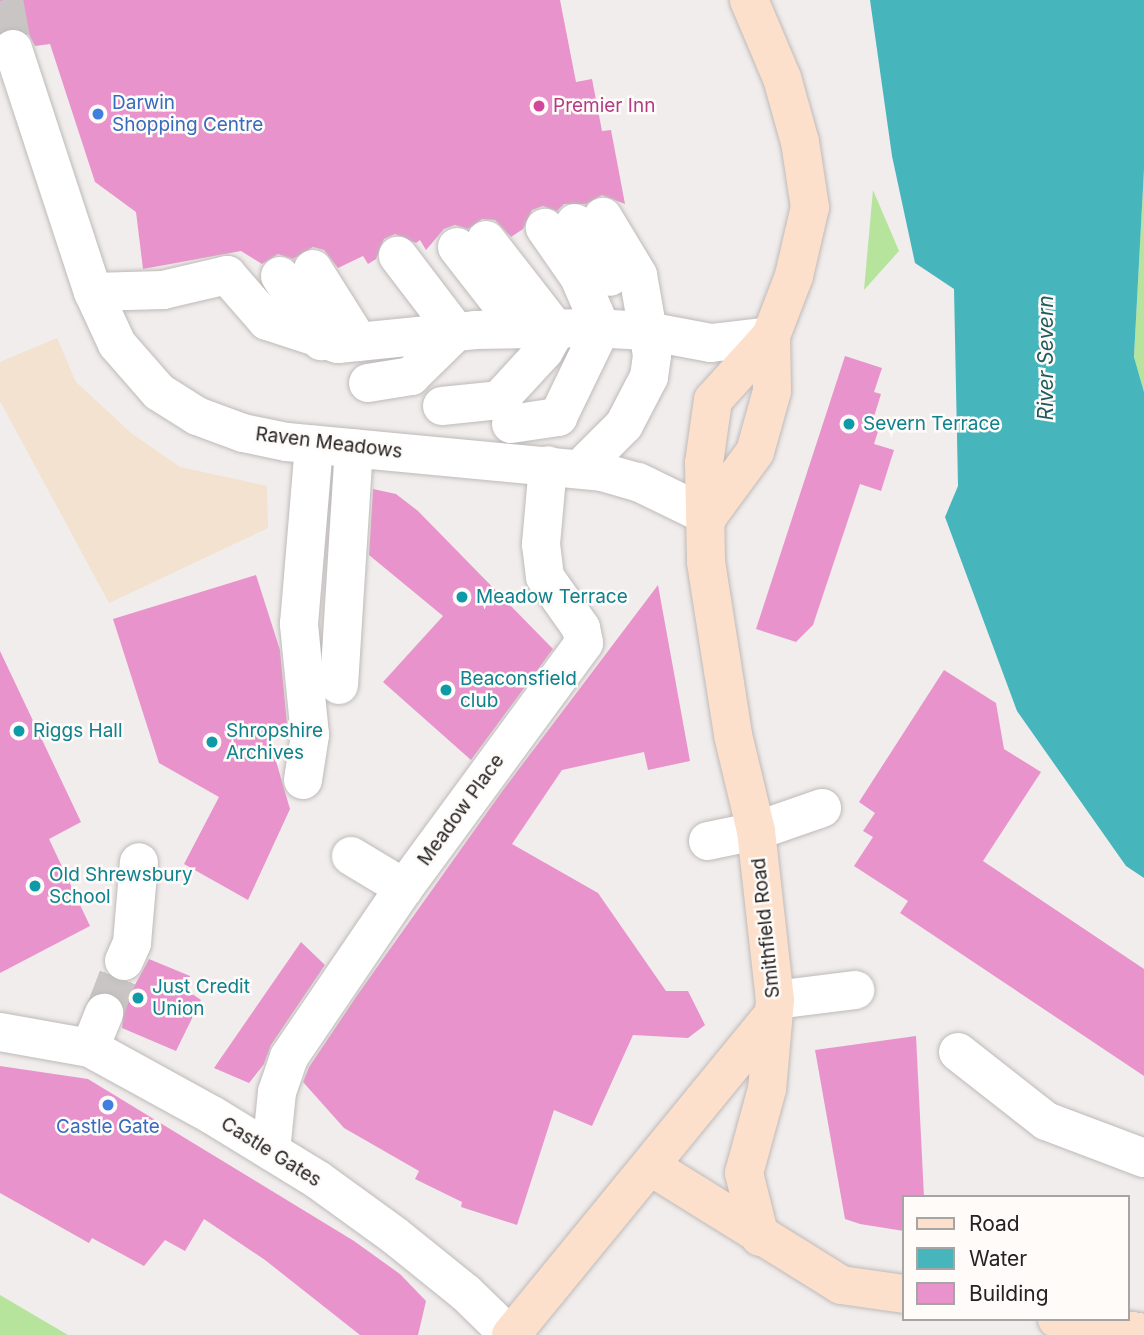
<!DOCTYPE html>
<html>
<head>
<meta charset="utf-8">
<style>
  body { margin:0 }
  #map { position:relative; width:1144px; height:1335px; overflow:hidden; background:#f1edec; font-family:Inter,sans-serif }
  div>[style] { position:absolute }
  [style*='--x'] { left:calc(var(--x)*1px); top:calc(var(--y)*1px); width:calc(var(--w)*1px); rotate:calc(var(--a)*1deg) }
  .industrial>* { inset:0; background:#f2e2cf }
  .green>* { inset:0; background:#b6e49c }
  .water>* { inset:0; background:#46b6bc }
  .building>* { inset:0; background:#e993cc }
  .minor-tunnel>* { height:38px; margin-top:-19px; transform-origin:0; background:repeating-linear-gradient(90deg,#c8c5c4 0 38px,transparent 0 57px) }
  .roads { filter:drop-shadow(0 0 2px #bebab9) drop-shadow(0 0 2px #bebab9) }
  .minor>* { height:38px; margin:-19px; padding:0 19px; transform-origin:19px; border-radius:19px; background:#fff }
  .major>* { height:38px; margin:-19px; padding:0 19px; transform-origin:19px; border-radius:19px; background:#fde0cc }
  .dots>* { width:19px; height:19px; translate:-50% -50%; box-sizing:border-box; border:4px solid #fefbf9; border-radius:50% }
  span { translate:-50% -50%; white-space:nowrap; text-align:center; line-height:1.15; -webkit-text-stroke:5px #fefbf9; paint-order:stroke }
  .shop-label { font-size:19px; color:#366cbe }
  .left { translate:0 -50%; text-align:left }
  .hotel-label { font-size:19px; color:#b23c85 }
  .culture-label { font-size:19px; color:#0d838f }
  .street-label { font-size:19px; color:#242323 }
  .water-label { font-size:21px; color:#1e5c5f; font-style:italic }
  .legend { position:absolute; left:902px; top:1195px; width:228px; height:126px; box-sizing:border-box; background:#fefbf9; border:2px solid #a7a5a3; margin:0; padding:9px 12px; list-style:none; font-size:21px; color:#242323 }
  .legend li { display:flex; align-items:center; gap:14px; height:35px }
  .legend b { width:35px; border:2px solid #a7a5a3 }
</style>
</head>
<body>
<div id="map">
  <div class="industrial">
    <i style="clip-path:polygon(57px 338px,76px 382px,131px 433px,180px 467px,267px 486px,268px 528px,109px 603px,0 401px,0 362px)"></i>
  </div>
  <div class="green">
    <i style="clip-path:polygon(1144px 169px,1144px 392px,1134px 357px)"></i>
    <i style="clip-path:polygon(873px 190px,899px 251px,864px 290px)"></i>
    <i style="clip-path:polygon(0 1295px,68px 1335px,0 1335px)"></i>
  </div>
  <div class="water">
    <i style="clip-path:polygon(870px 0,1144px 0,1144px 169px,1134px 357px,1144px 392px,1144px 878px,1126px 866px,1017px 711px,945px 517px,958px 486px,954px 289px,915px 263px,892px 156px)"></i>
  </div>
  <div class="building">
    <i style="clip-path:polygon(0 0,560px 0,576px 82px,592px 79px,602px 131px,611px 130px,625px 204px,602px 195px,586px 204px,564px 204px,557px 211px,543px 206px,532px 210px,523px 229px,511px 237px,495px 220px,482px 219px,468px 229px,455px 225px,444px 229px,426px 250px,420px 240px,416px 243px,395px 234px,384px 239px,376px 259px,368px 264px,363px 256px,338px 268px,324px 250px,313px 247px,293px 259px,278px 254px,262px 264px,241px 251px,143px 269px,136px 212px,95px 182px,50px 44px,35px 46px,28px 33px,18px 28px,0 32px)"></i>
    <i style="clip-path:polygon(845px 356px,882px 368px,874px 392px,881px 394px,872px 423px,880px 425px,874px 444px,894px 450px,881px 491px,860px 484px,813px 625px,796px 642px,756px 629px)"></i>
    <i style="clip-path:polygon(373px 489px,396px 494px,418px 511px,553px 649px,471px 760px,383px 682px,443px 616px,369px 555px)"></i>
    <i style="clip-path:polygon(256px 575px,280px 650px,287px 723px,267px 730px,290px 809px,248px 900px,184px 864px,219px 797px,159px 763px,113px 619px)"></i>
    <i style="clip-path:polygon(658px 585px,690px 761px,648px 770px,644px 752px,562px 770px,512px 844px,598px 893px,666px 991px,688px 991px,705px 1025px,688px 1038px,633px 1035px,592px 1126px,554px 1110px,517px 1225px,461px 1207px,462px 1202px,415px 1179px,419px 1171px,344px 1128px,303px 1082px,309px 1067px,358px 994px,503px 790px)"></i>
    <i style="clip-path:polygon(0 651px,81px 822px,49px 839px,90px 926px,0 973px)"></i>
    <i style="clip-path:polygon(944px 670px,996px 703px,1004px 749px,1041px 772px,983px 861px,1144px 969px,1144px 1076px,900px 913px,908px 901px,854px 866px,873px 837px,863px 831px,875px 813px,859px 802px)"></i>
    <i style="clip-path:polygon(301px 942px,325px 965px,271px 1045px,264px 1064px,249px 1083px,214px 1068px)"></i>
    <i style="clip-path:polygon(149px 959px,190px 976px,185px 989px,201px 1000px,176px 1051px,122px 1028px,124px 1005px)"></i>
    <i style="clip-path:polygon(916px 1036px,924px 1197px,904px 1197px,904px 1231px,860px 1224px,845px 1219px,815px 1050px)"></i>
    <i style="clip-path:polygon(0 1066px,88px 1079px,354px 1241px,400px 1274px,426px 1301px,418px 1335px,360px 1335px,265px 1260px,204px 1219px,185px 1251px,165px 1240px,144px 1266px,92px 1238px,89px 1243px,0 1193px)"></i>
  </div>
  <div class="minor-tunnel">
    <i style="--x:4;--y:0;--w:50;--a:79.6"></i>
    <i style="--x:104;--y:1013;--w:56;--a:-69"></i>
  </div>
  <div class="roads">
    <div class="minor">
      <i style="--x:13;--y:49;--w:256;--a:71.8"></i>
      <i style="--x:93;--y:292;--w:57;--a:65.2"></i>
      <i style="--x:117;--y:344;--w:64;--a:48.8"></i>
      <i style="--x:159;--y:392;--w:45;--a:32.3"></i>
      <i style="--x:197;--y:416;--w:49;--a:20.3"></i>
      <i style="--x:243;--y:433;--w:45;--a:11.6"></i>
      <i style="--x:287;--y:442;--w:316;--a:5.4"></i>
      <i style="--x:602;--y:472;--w:37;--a:16"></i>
      <i style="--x:638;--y:482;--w:78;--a:25.9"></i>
      <i style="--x:575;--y:223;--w:64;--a:57.1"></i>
      <i style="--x:457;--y:247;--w:85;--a:52.2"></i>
      <i style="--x:313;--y:269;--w:86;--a:57.8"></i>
      <i style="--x:280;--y:276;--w:77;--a:57.8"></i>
      <i style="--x:93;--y:292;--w:70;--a:-1.6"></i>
      <i style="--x:163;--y:290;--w:66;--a:-13.2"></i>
      <i style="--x:227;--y:275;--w:61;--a:49"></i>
      <i style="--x:267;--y:321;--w:75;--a:17.9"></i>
      <i style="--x:338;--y:344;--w:138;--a:-5.8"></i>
      <i style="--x:475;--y:330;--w:118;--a:-1"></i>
      <i style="--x:593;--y:328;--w:54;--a:3.2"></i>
      <i style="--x:647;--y:331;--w:65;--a:10.6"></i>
      <i style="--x:711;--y:343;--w:60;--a:-6.7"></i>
      <i style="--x:368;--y:383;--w:44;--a:-9.2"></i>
      <i style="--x:411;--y:376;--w:63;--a:-44.4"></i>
      <i style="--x:456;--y:332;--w:96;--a:-127.3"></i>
      <i style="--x:442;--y:406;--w:57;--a:-6"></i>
      <i style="--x:499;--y:400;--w:67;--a:-47.4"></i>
      <i style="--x:544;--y:351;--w:24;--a:-60"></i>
      <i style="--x:556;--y:330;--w:114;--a:-127.9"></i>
      <i style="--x:511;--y:424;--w:48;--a:-8.5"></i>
      <i style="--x:558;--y:417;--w:99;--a:-64.2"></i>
      <i style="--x:601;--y:328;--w:56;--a:-113.3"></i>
      <i style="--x:579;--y:277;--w:60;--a:-124.8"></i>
      <i style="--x:580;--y:469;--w:62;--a:-45"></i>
      <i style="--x:624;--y:425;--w:54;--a:-62.5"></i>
      <i style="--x:649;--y:377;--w:22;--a:-82"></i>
      <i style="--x:652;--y:355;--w:81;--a:-99.9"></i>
      <i style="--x:638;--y:275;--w:68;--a:-121.1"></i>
      <i style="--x:339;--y:685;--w:237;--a:-86.4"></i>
      <i style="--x:303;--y:780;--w:46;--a:-81.2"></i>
      <i style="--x:310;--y:735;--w:112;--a:-95.7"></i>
      <i style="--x:299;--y:624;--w:180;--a:-85.2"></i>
      <i style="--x:708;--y:841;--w:49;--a:-11.8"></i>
      <i style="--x:756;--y:831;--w:70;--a:-19.2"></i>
      <i style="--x:351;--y:856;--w:62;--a:31.1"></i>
      <i style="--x:124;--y:961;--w:20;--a:-66"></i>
      <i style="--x:132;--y:943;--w:81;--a:-85.1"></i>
      <i style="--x:775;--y:1000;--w:81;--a:-7.1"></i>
      <i style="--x:0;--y:1032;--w:91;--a:10.1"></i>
      <i style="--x:90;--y:1048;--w:139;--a:28.8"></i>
      <i style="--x:212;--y:1115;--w:124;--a:31.5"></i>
      <i style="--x:318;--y:1180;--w:94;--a:35.9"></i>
      <i style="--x:394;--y:1235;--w:92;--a:38.9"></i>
      <i style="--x:466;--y:1293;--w:60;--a:44.3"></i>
      <i style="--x:90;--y:1048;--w:38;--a:-68"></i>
      <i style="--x:958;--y:1052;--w:112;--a:38.1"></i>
      <i style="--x:1046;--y:1121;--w:105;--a:20.7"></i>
      <i style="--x:271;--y:1151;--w:59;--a:-84.2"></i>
      <i style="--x:277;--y:1092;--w:37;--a:-71"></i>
      <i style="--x:289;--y:1057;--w:204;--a:-55.8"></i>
      <i style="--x:404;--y:888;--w:304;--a:-53.7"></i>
      <i style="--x:584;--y:643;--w:15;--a:-101"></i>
      <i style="--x:581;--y:628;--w:62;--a:-125.2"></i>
      <i style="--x:545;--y:577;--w:33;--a:-97"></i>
      <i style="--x:541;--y:544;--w:79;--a:-84.9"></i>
    </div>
    <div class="major">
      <i style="--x:749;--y:0;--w:85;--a:67.1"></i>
      <i style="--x:782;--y:78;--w:66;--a:74.3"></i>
      <i style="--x:800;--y:142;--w:66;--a:81.3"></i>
      <i style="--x:810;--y:207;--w:71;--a:103.1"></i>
      <i style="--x:794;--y:276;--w:64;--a:111"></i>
      <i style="--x:771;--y:336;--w:86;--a:132.2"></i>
      <i style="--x:713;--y:400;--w:64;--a:98.1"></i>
      <i style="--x:704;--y:463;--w:99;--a:88.8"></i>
      <i style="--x:706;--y:562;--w:175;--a:81.1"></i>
      <i style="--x:733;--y:735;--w:99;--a:76.5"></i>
      <i style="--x:756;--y:831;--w:170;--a:83.6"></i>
      <i style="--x:775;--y:1000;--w:89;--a:95.1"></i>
      <i style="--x:767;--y:1089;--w:87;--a:105.3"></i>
      <i style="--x:744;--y:1173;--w:66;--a:76"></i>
      <i style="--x:708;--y:516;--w:79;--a:-53.7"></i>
      <i style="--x:755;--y:452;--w:63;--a:-74.4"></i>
      <i style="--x:772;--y:391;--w:55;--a:-91"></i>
      <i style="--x:650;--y:1166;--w:225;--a:31.9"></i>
      <i style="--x:841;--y:1285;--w:64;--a:8.1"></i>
      <i style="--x:1057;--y:1319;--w:88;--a:9.1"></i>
      <i style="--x:511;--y:1335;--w:414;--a:-50.7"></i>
    </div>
  </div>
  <div class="dots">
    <i style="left:539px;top:106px;background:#d1479c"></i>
    <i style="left:98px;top:114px;background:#3f7fe0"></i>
    <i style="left:849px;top:424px;background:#0f9aa8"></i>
    <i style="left:462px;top:597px;background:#0f9aa8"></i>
    <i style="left:446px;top:690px;background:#0f9aa8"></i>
    <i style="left:19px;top:731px;background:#0f9aa8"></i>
    <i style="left:212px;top:742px;background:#0f9aa8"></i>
    <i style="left:35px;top:886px;background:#0f9aa8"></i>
    <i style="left:138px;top:998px;background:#0f9aa8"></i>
    <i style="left:108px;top:1105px;background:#3f7fe0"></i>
  </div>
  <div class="shop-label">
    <span class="left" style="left:112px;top:114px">Darwin<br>Shopping Centre</span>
    <span style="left:108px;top:1127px">Castle Gate</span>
  </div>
  <div class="hotel-label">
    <span class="left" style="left:553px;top:106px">Premier Inn</span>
  </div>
  <div class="culture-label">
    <span class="left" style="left:863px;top:424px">Severn Terrace</span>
    <span class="left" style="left:476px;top:597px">Meadow Terrace</span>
    <span class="left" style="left:460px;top:690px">Beaconsfield<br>club</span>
    <span class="left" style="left:33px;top:731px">Riggs Hall</span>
    <span class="left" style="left:226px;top:742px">Shropshire<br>Archives</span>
    <span class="left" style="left:49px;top:886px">Old Shrewsbury<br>School</span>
    <span class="left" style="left:152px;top:998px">Just Credit<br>Union</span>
  </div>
  <div class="street-label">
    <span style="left:329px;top:443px;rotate:7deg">Raven Meadows</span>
    <span style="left:461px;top:810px;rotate:-54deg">Meadow Place</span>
    <span style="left:766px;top:928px;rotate:-96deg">Smithfield Road</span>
    <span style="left:271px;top:1152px;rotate:32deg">Castle Gates</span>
  </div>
  <div class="water-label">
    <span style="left:1046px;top:358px;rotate:-90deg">River Severn</span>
  </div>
  <ul class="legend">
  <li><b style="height:9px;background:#fde0cc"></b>Road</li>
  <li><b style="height:19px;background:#46b6bc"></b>Water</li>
  <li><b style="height:19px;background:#e993cc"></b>Building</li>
  </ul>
</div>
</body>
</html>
